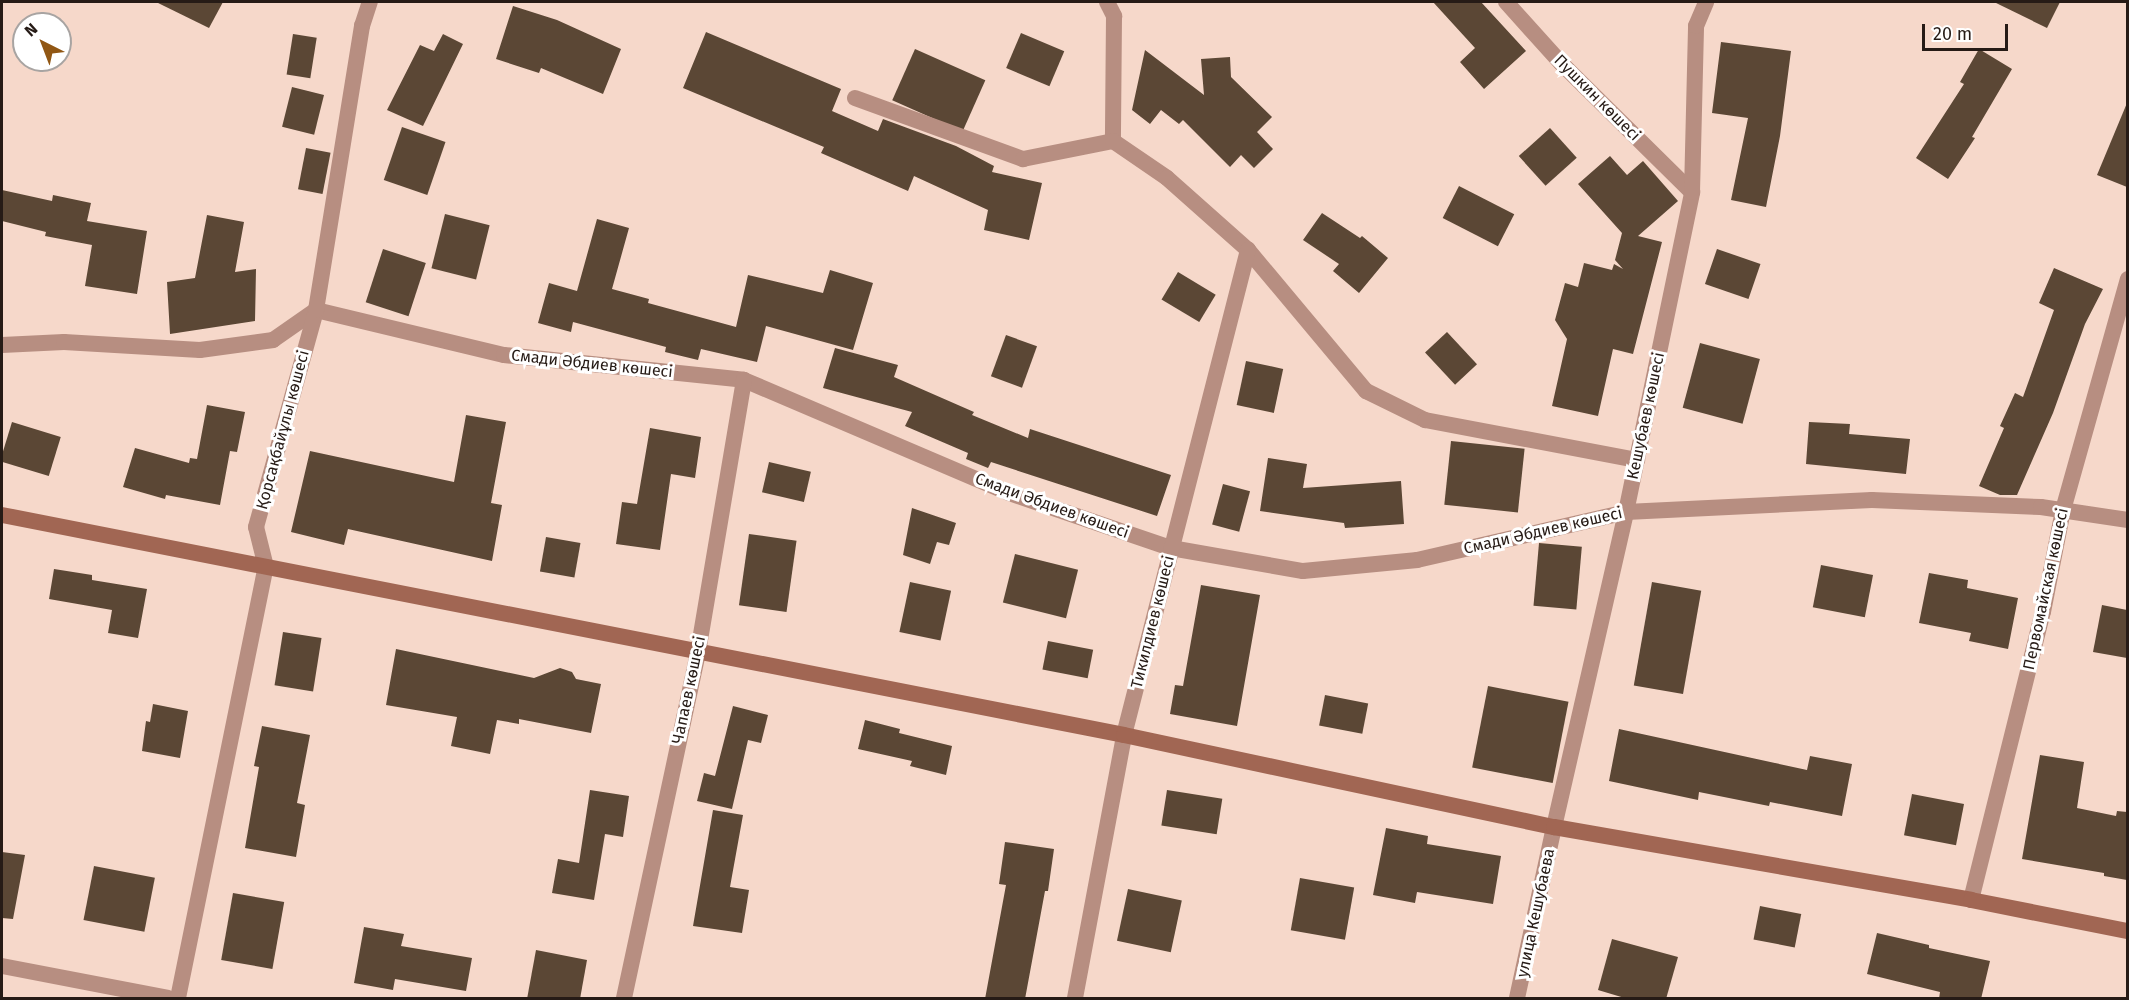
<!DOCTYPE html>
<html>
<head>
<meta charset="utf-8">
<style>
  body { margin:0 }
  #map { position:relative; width:2129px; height:1000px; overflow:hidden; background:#f6d8ca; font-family:"Fira Sans",sans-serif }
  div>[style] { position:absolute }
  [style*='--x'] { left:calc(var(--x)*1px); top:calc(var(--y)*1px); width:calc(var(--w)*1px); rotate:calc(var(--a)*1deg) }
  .building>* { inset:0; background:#5b4735; transform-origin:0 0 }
  .minor>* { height:16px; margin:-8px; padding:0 8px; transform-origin:8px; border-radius:8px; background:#b78e81 }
  .tertiary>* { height:16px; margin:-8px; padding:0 8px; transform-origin:8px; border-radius:8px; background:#b78e81 }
  .secondary>* { height:16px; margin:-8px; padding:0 8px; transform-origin:8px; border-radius:8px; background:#a16653 }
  span { translate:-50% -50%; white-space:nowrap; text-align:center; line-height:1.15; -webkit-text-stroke:6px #fff; paint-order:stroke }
  .street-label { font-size:16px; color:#261b16 }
  .frame { position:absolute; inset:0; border:3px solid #261b16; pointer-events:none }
  .north { position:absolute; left:12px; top:12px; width:60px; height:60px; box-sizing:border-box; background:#fff; border:2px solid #a8a4a2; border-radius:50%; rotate:318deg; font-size:16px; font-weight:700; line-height:24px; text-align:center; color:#261b16 }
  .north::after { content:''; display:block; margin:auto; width:21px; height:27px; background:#915714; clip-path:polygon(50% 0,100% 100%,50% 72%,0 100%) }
  .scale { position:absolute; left:1922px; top:24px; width:86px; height:27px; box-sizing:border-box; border:3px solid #261b16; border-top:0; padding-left:8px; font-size:18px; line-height:21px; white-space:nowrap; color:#261b16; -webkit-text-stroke:4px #fff; paint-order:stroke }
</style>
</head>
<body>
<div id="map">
  <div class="building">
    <i style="clip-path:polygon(156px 2px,223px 2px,209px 28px)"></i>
    <i style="clip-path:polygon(1433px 2px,1481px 2px,1526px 51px,1484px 89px,1460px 62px,1475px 48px)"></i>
    <i style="clip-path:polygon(1994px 2px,2060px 2px,2047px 28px)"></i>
    <i style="clip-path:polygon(513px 6px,557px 20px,621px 49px,603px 94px,541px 68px,539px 73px,496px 59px)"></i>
    <i style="clip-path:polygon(706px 32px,841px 89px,832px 111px,878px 131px,883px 119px,956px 146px,994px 166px,992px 172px,1042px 183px,1029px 240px,984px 230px,988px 210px,914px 176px,908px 191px,821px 153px,824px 147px,683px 88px)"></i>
    <i style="left:1021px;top:33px;width:47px;height:38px;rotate:23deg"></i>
    <i style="left:293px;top:34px;width:24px;height:41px;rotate:9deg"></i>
    <i style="clip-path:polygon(443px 34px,463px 44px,423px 126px,387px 110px,420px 45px,434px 51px)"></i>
    <i style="clip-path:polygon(1721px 42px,1791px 51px,1780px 136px,1766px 207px,1731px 200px,1748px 118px,1712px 113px)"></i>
    <i style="left:915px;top:49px;width:77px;height:56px;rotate:24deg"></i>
    <i style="clip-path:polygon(1979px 49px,2012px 69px,1972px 137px,1975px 138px,1948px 179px,1916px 158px,1964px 84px,1960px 82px)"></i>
    <i style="clip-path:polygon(1145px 50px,1204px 95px,1201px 59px,1230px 57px,1231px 77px,1272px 117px,1257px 132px,1273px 149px,1254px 168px,1241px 155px,1230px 167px,1183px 120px,1179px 124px,1161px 110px,1150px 124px,1132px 110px)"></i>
    <i style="left:292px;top:87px;width:33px;height:41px;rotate:14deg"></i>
    <i style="clip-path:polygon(2127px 103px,2127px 187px,2097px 175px)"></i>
    <i style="left:402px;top:127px;width:46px;height:56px;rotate:19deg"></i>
    <i style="left:1550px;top:128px;width:40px;height:42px;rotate:48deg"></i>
    <i style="left:306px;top:148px;width:25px;height:42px;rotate:11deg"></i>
    <i style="clip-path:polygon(1610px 156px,1627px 175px,1643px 161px,1678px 201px,1638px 236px,1662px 242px,1633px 354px,1613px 349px,1598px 416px,1552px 406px,1567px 339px,1555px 320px,1565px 283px,1578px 287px,1584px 263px,1612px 270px,1614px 264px,1623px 269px,1615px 260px,1622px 233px,1578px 184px)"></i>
    <i style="left:1459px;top:186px;width:62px;height:36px;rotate:27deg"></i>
    <i style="clip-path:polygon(2px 190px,52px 201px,53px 195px,91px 203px,87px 221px,147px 231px,137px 294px,85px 286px,92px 245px,45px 236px,46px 232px,2px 221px)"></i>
    <i style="clip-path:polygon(1322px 213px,1360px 238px,1362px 236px,1388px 258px,1359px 293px,1333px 271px,1339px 264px,1303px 240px)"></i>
    <i style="left:445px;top:214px;width:46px;height:56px;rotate:14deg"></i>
    <i style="clip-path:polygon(207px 215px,244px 222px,235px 272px,256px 269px,255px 321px,170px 334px,167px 282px,195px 278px)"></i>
    <i style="clip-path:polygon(597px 219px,629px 228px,612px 289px,649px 299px,648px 303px,736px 327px,748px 275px,823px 293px,830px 270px,873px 283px,853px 350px,766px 326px,757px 362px,701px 349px,698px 360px,665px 352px,666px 347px,573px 322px,571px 332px,538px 323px,549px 283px,577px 291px)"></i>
    <i style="left:383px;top:249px;width:45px;height:56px;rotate:18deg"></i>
    <i style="left:1717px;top:249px;width:46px;height:37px;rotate:19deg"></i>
    <i style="clip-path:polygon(2054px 268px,2103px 289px,2085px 324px,2053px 413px,2017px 495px,2000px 495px,1979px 486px,2004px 428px,2000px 426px,2015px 393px,2023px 397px,2054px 310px,2039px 303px)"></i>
    <i style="left:1178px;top:272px;width:44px;height:32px;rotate:31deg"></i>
    <i style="left:1447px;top:332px;width:44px;height:30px;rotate:47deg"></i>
    <i style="left:1006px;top:335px;width:33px;height:44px;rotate:20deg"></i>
    <i style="left:1700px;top:343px;width:62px;height:67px;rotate:15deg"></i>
    <i style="clip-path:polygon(835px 348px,898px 365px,894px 377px,974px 412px,972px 415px,1028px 438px,1030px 429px,1171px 475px,1157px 516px,991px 462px,988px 468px,966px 459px,968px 453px,905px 426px,912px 412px,823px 388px)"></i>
    <i style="left:1246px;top:361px;width:38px;height:45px;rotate:12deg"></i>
    <i style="clip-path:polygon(207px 405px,245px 412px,237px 452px,230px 451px,220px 505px,166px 495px,165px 499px,123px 487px,135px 448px,189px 463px,190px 458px,197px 459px)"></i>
    <i style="clip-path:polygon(466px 415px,506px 422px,491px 503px,502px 505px,492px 561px,348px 529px,344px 545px,291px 532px,310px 451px,454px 482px)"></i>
    <i style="left:12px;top:422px;width:51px;height:41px;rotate:17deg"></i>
    <i style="clip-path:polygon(1809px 422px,1850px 424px,1849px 434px,1910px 439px,1906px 474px,1806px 464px)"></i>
    <i style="clip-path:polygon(650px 428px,701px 437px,695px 478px,671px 474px,660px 550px,616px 544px,622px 502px,637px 504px)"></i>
    <i style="left:1451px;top:441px;width:74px;height:64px;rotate:6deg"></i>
    <i style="clip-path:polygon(1268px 458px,1307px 464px,1303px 488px,1401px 481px,1404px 524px,1345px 528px,1344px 523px,1260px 511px)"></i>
    <i style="left:769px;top:462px;width:43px;height:31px;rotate:13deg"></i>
    <i style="left:1223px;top:484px;width:28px;height:42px;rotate:15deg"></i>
    <i style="clip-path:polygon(912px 508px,956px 523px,949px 545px,937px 542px,930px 564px,903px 555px)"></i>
    <i style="left:749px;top:534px;width:48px;height:72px;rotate:8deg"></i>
    <i style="left:546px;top:537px;width:35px;height:35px;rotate:10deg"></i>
    <i style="left:1539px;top:543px;width:43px;height:63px;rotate:5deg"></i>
    <i style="left:1015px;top:554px;width:65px;height:50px;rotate:14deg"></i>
    <i style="left:1821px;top:565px;width:53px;height:43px;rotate:11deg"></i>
    <i style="clip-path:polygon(54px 569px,92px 575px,92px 580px,147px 589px,138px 638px,108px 633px,112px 610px,49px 599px)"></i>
    <i style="clip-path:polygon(1929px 573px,1968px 580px,1967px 588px,2018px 598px,2008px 649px,1969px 641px,1971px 633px,1919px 623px)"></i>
    <i style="left:910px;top:582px;width:42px;height:51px;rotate:12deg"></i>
    <i style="left:1652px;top:582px;width:50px;height:105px;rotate:10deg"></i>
    <i style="clip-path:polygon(1201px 585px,1260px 595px,1237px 726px,1170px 714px,1175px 685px,1183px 686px)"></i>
    <i style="clip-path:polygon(2102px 605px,2127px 610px,2127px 658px,2093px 652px)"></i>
    <i style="left:283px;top:632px;width:39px;height:54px;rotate:9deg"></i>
    <i style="left:1048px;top:641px;width:46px;height:29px;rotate:11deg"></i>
    <i style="clip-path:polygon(396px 649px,534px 678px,560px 668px,572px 672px,576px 679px,601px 684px,591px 733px,519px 719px,519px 724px,497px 720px,490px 754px,451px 746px,457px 717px,386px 705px)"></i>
    <i style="left:1488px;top:686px;width:82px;height:83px;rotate:11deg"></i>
    <i style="left:1325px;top:695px;width:44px;height:31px;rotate:11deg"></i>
    <i style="clip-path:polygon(153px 704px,188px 711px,180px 758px,142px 751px,146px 721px,150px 722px)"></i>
    <i style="clip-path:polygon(733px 706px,768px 715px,761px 743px,748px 740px,732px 809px,697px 801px,704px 773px,715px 776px)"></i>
    <i style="clip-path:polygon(865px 720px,900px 729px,899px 733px,952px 746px,946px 775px,910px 766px,912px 761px,858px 749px)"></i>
    <i style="clip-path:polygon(262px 726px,310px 735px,297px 803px,305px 805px,296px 857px,245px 848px,259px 767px,254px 766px)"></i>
    <i style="clip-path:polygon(1619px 729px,1807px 770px,1810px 756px,1852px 764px,1842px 816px,1770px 802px,1769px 806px,1699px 792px,1698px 800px,1609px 781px)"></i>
    <i style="clip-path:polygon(2040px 755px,2084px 762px,2077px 808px,2116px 816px,2117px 811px,2127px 812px,2127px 880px,2104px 876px,2104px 873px,2022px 859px)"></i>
    <i style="clip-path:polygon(590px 790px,629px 796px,623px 837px,605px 834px,594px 900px,552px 893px,558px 859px,579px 863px)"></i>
    <i style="left:1167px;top:790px;width:56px;height:36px;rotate:9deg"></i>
    <i style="left:1912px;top:794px;width:53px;height:42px;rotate:11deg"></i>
    <i style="clip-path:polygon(713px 810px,743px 815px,730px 887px,749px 890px,742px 933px,693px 926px)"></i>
    <i style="clip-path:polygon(1386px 828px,1428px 836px,1427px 844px,1501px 856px,1493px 904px,1417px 892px,1415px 903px,1373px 895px)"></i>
    <i style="clip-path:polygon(1005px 842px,1054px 849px,1048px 891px,1045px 891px,1025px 999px,985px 999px,1006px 885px,999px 884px)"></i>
    <i style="clip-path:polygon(2px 852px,25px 855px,13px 919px,2px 918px)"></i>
    <i style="left:94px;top:866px;width:62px;height:55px;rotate:11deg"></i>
    <i style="left:1300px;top:878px;width:55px;height:53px;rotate:10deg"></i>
    <i style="left:1128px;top:889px;width:55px;height:53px;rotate:12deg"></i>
    <i style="left:233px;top:893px;width:52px;height:68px;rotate:10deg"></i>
    <i style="left:1760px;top:906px;width:42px;height:34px;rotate:11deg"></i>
    <i style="clip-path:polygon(364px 927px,404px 934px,401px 946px,472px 958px,466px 991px,395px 979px,393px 990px,354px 983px)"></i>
    <i style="clip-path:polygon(1877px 933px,1929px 945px,1929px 948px,1990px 961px,1981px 999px,1939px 999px,1940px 992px,1867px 974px)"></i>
    <i style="clip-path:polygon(1612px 939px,1678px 957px,1666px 999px,1628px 999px,1598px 990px)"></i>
    <i style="clip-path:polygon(536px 950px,587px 960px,580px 999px,527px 999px)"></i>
  </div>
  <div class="minor">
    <i style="--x:1107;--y:2;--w:16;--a:63"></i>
    <i style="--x:1114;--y:16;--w:125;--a:90.5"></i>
    <i style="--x:1506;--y:2;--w:82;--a:48"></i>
    <i style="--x:1561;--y:63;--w:184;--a:44.6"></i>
    <i style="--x:855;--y:98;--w:179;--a:20"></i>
    <i style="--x:1023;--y:159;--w:92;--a:-11.3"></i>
    <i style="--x:1113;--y:141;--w:65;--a:34.4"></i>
    <i style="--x:1167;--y:178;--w:108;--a:41.6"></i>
    <i style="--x:1248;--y:250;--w:184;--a:50.1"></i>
    <i style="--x:1366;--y:391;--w:66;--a:26.2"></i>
    <i style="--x:1425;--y:420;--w:216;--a:10.7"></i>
    <i style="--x:2;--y:345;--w:62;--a:-2.8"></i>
    <i style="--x:64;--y:342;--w:136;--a:3.4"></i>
    <i style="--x:200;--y:350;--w:74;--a:-7.8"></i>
    <i style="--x:273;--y:340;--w:52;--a:-34.9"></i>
    <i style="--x:316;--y:310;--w:193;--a:13.5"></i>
    <i style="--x:504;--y:355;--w:241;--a:5.9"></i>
    <i style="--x:744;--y:380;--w:288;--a:23.1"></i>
    <i style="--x:1009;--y:493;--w:171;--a:18.8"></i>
    <i style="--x:1171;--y:548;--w:134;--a:9.9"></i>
    <i style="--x:1303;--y:571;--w:115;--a:-5.5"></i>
    <i style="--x:1417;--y:560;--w:214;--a:-12.9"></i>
    <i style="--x:1626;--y:512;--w:246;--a:-2.8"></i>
    <i style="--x:1872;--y:500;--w:169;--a:2.4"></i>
    <i style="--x:2041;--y:507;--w:88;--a:8.5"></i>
    <i style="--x:1554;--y:827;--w:323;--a:-77.1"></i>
    <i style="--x:1626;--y:512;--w:327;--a:-78.3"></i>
    <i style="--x:1692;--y:192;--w:166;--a:-88.6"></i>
    <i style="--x:1696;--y:26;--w:26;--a:-67"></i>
    <i style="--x:1971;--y:900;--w:297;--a:-76"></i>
    <i style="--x:2043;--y:612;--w:104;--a:-78.9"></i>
    <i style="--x:2063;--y:510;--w:240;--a:-74.3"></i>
    <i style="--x:2;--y:966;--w:169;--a:10.9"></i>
    <i style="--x:178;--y:998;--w:440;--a:-78.5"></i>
    <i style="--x:266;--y:567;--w:41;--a:-104"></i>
    <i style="--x:256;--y:527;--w:225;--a:-74.5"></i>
    <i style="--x:316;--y:310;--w:288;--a:-80.8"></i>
    <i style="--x:362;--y:26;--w:25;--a:-72"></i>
    <i style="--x:624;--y:998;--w:354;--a:-77.9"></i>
    <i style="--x:698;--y:652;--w:276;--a:-80.4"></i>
    <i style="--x:1075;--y:998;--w:268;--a:-79.4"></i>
    <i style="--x:1124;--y:735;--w:501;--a:-75.66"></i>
  </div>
  <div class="tertiary">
    <i style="--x:1517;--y:998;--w:175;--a:-77.8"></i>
  </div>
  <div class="secondary">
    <i style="--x:2;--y:515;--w:1143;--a:11.09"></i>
    <i style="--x:1124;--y:735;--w:440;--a:12.1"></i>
    <i style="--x:1554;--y:827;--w:423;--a:9.9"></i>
    <i style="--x:1971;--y:900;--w:160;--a:11.2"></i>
  </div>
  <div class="street-label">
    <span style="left:1597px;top:98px;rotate:45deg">Пушкин көшесі</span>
    <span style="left:592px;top:364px;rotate:6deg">Смади Әбдиев көшесі</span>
    <span style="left:1646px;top:416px;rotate:-78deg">Кешубаев көшесі</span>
    <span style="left:283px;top:430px;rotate:-75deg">Қорсақбайұлы көшесі</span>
    <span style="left:1052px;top:506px;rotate:20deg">Смади Әбдиев көшесі</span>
    <span style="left:1543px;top:531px;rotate:-13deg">Смади Әбдиев көшесі</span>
    <span style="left:2046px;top:589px;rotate:-78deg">Первомайская көшесі</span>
    <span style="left:1153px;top:622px;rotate:-76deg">Тикилдиев көшесі</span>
    <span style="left:689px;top:690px;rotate:-78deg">Чапаев көшесі</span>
    <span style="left:1536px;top:913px;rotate:-78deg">улица Кешубаева</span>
  </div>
  <div class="frame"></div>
  <div class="north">N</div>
  <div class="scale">20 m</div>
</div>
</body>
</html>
